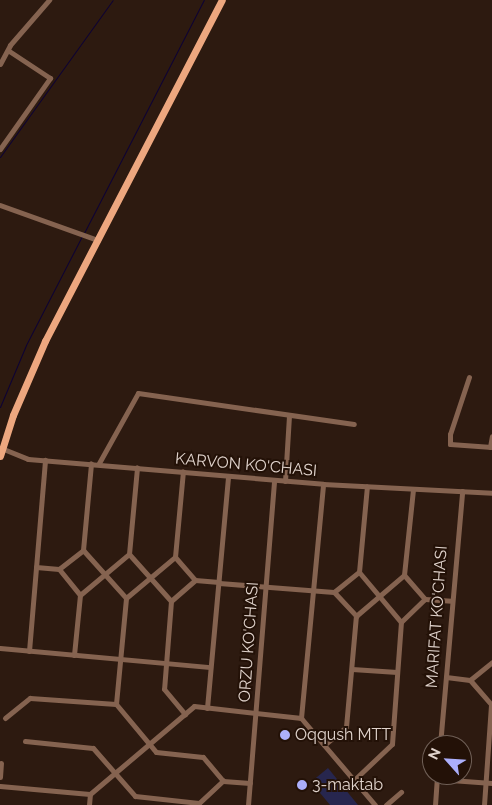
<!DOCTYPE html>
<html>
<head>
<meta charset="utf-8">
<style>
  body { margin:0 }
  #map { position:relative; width:492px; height:805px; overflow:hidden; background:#2d1a10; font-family:Raleway,sans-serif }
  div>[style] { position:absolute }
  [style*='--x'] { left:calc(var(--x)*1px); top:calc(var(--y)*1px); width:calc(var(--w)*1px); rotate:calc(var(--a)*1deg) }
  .green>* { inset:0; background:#27264e }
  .stream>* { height:1px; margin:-0.5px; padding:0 0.5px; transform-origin:0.5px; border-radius:0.5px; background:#0d0235 }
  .minor>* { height:5px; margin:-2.5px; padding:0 2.5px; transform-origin:2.5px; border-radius:2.5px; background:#856350 }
  .major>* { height:7px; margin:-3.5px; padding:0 3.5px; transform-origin:3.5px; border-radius:3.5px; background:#eda77f }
  .dots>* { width:14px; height:14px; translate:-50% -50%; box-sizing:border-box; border:2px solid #231107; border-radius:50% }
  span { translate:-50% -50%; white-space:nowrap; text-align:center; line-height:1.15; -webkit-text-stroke:4px #231107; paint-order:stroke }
  .street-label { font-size:16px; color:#e1d4cd }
  .poi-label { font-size:16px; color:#e1d4cd }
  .left { translate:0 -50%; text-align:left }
  .north { position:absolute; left:422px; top:735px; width:50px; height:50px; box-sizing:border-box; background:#231107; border:1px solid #6f5f56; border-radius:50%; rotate:296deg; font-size:14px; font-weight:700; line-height:20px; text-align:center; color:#e1d4cd }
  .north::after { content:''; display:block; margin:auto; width:18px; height:22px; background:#acaffb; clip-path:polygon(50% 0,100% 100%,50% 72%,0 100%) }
</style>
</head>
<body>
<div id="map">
  <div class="green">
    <i style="clip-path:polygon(328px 768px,358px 805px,330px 805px,311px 782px)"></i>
  </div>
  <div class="stream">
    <i style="--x:0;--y:157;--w:193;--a:-54.3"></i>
    <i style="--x:84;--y:233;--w:262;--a:-62.8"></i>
    <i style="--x:0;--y:407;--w:67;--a:-67.2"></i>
    <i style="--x:26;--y:345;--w:123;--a:-62.8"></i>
  </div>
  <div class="minor">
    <i style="--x:0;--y:64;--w:21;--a:-62"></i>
    <i style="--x:10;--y:45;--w:60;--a:-49.1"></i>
    <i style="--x:0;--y:149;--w:87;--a:-54.8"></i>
    <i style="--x:50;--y:78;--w:49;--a:-146.6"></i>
    <i style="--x:0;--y:205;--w:104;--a:19.7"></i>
    <i style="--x:469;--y:377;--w:60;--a:108.4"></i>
    <i style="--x:450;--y:434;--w:10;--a:90"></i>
    <i style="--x:450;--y:444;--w:42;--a:4.1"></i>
    <i style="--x:490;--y:447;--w:11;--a:-80"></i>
    <i style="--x:1;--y:448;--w:29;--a:22"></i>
    <i style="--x:28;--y:459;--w:296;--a:4.8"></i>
    <i style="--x:323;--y:484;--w:169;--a:3"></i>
    <i style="--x:99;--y:463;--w:80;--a:-60.9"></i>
    <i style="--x:138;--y:393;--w:218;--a:8.2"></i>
    <i style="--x:285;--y:481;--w:66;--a:-86.5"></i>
    <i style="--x:83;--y:550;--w:87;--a:-84.7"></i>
    <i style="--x:83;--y:550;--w:64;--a:48.1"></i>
    <i style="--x:129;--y:554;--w:87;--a:-84.7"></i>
    <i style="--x:129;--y:554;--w:63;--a:48.2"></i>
    <i style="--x:175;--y:557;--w:86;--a:-84.7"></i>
    <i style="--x:175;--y:557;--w:30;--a:49"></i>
    <i style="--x:195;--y:580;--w:24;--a:5"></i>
    <i style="--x:36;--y:567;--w:23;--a:5"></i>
    <i style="--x:59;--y:569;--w:31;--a:-38"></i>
    <i style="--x:59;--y:569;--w:33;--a:51"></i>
    <i style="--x:359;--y:572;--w:86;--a:-84.7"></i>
    <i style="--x:359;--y:572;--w:65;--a:50"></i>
    <i style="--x:404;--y:575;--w:86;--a:-84"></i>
    <i style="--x:404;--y:575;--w:32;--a:49"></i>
    <i style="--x:219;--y:583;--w:115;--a:4.5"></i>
    <i style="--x:334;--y:592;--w:33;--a:47"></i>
    <i style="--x:334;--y:592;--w:32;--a:-39"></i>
    <i style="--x:80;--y:595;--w:64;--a:-39.9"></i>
    <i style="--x:126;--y:598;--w:64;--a:-39.9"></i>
    <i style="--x:171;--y:601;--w:88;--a:94.5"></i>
    <i style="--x:164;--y:689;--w:33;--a:50"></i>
    <i style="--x:171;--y:601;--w:32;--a:-41"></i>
    <i style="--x:356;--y:616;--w:63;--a:-40.5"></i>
    <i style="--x:401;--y:622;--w:33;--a:-44"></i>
    <i style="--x:425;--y:599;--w:26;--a:4"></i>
    <i style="--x:0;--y:648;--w:211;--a:5.2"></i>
    <i style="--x:29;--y:651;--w:192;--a:-85.2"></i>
    <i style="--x:74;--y:655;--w:60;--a:-84.3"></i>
    <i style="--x:352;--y:669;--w:45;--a:3.8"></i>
    <i style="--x:446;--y:677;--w:24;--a:7"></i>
    <i style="--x:470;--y:680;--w:32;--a:49"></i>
    <i style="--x:470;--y:680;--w:28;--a:-39"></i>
    <i style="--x:116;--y:704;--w:106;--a:-84.6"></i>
    <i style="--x:207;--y:708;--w:233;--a:-84.8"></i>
    <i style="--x:5;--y:718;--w:32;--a:-39"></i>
    <i style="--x:30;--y:698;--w:86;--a:4"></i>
    <i style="--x:116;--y:704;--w:62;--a:50.2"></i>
    <i style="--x:156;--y:752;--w:47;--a:6.1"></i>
    <i style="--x:203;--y:757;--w:31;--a:50"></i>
    <i style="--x:223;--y:781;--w:27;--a:4"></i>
    <i style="--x:301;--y:718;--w:235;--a:-84.6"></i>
    <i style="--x:25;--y:741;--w:68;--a:5.9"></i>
    <i style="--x:93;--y:748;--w:64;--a:48.8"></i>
    <i style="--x:135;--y:796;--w:64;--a:6.2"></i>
    <i style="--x:199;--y:803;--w:33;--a:-43"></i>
    <i style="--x:324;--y:745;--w:28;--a:-39"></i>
    <i style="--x:346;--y:727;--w:111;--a:-84.9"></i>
    <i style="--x:440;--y:745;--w:255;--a:-85"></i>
    <i style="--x:0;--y:777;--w:14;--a:-86"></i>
    <i style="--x:437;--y:779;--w:55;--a:4.2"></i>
    <i style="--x:354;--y:780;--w:52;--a:-43.5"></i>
    <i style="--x:392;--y:744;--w:122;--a:-85.8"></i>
    <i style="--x:0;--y:786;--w:90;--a:5.1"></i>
    <i style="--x:89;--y:805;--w:11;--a:-85"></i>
    <i style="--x:90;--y:794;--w:136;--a:-40.2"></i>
    <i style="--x:194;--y:706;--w:108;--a:6.4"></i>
    <i style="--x:301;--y:718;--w:114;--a:49.6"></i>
    <i style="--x:248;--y:805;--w:326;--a:-85.4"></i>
    <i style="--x:386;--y:805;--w:20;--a:-41"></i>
    <i style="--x:435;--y:805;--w:30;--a:-86"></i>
    <i style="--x:484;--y:805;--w:101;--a:-86"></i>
  </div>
  <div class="major">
    <i style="--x:0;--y:456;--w:43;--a:-72.4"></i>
    <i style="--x:13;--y:415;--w:81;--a:-66.6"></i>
    <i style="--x:45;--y:341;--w:384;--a:-62.6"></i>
  </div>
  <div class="dots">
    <i style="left:285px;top:735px;background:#acaffb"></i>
    <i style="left:302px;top:785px;background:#acaffb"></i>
  </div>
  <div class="street-label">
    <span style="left:246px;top:465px;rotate:5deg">KARVON KO'CHASI</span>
    <span style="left:437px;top:617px;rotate:-86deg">MARIFAT KO'CHASI</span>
    <span style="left:249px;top:642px;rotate:-86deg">ORZU KO'CHASI</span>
  </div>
  <div class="poi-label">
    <span class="left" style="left:295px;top:735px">Oqqush MTT</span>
    <span class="left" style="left:312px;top:785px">3-maktab</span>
  </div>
  <div class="north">N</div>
</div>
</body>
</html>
